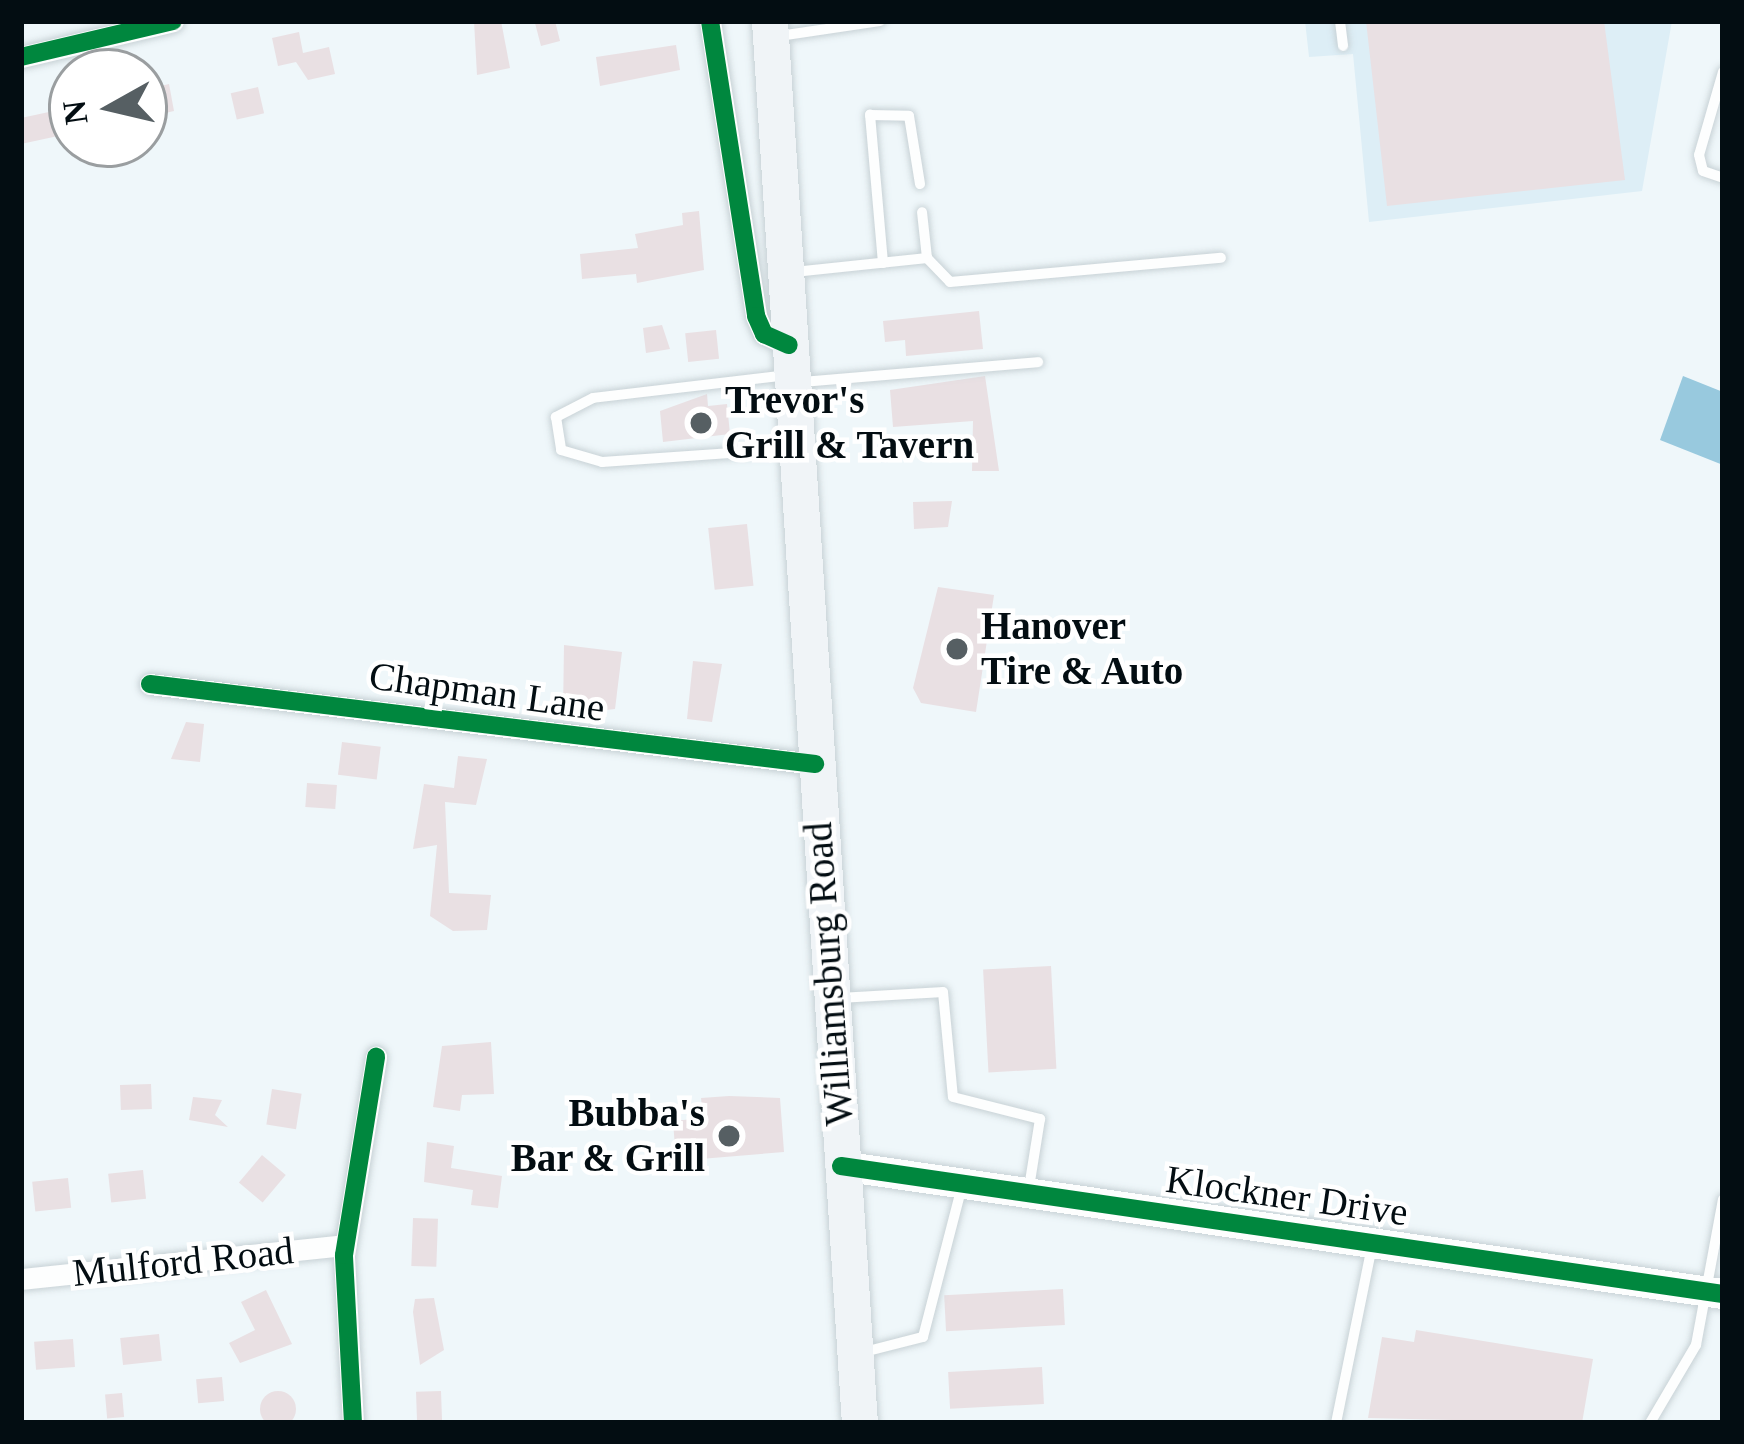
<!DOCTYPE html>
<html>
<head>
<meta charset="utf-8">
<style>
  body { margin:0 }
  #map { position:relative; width:1744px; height:1444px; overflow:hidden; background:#eff7fa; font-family:"Times New Roman",serif }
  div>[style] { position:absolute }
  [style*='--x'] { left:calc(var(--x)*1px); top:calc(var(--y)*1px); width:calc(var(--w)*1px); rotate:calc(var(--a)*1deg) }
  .built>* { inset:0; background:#ddeef6 }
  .water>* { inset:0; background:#98c9de }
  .building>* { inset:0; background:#e9e0e3; transform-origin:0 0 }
  .round { border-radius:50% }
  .roads { filter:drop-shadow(0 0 3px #c8d2d6) drop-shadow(0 0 3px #c8d2d6) }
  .lane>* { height:10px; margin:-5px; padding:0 5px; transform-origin:5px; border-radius:5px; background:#fdfefe }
  .street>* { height:21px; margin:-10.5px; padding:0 10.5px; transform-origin:10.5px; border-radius:10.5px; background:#fdfefe }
  .secondary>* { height:30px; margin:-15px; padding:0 15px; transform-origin:15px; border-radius:15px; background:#fdfefe }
  .primary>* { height:36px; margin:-18px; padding:0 18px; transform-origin:18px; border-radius:18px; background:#f0f4f7 }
  .cycleway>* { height:18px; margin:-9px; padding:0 9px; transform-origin:9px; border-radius:9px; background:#00873e }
  .dots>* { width:33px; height:33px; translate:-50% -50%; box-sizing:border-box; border:6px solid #fff; border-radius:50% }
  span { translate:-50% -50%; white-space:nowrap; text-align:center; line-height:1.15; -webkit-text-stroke:9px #fff; paint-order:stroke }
  .poi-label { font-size:39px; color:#030d12; font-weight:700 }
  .left { translate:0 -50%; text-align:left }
  .right { translate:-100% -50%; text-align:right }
  .street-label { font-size:39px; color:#030d12 }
  .frame { position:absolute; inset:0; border:24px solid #030d12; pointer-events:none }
  .north { position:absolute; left:48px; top:48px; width:120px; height:120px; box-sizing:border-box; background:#fff; border:3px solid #9a9ea0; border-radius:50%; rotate:262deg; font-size:33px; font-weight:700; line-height:48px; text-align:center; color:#030d12 }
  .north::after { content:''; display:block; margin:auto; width:42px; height:54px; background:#565f63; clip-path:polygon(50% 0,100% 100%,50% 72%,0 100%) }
</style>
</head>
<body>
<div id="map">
  <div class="built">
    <i style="clip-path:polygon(1305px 21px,1672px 21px,1642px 191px,1369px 222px,1353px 54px,1309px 57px)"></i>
  </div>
  <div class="water">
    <i style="clip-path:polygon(1683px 376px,1723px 392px,1723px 465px,1660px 440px)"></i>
  </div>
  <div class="building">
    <i style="clip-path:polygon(474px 21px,501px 21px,510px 68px,477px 75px)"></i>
    <i style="clip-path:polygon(555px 21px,560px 41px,541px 46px,535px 23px)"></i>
    <i style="clip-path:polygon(1366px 21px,1604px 21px,1625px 180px,1387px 206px)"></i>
    <i style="clip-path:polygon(299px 32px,303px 53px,329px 47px,335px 74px,308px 80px,296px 62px,278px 66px,272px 38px)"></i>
    <i style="clip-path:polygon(676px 45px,680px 70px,600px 86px,596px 57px)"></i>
    <i style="clip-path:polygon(169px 84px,174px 111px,144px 118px,144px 90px)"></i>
    <i style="left:258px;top:87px;width:27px;height:28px;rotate:77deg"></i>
    <i style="clip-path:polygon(72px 107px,72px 133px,21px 144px,21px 118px)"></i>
    <i style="clip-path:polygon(699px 211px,704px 270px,637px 283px,636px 274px,582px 279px,580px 254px,638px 248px,635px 234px,683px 225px,682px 213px)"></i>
    <i style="clip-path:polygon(979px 311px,983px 349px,906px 356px,905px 340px,885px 342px,883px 321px)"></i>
    <i style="clip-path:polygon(662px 325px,670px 349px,646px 353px,643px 328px)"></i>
    <i style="left:716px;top:330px;width:29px;height:31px;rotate:84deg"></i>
    <i style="clip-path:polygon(985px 376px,999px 471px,972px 471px,973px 421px,893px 427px,890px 390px)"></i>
    <i style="clip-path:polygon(707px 394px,708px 406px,727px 404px,730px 434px,663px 442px,660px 411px)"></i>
    <i style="clip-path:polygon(952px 501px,948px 527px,914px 529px,913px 502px)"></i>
    <i style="left:747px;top:524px;width:62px;height:39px;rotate:84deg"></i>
    <i style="clip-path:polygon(938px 587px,994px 595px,976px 712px,921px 703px,913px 688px)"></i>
    <i style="clip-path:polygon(564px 645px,622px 652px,615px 709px,563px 715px)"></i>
    <i style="clip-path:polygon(693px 661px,722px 664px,712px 722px,687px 719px)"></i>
    <i style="clip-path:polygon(186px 722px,204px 724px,200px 762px,171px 759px)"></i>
    <i style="left:342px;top:742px;width:39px;height:33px;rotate:7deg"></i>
    <i style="clip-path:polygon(458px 756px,487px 759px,476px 805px,445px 802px,449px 893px,491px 895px,487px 930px,453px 931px,430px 916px,437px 845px,413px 849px,424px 784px,454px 788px)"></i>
    <i style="left:307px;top:783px;width:30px;height:24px;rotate:4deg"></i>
    <i style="left:1051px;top:966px;width:103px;height:68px;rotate:87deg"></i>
    <i style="clip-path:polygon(491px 1042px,494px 1094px,462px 1095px,460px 1111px,433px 1107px,442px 1046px)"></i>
    <i style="left:151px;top:1084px;width:25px;height:31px;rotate:88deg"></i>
    <i style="left:272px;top:1089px;width:30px;height:36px;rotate:9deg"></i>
    <i style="clip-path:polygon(729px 1096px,780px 1098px,784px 1152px,676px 1161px,673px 1121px,703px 1118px,701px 1098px)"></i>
    <i style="clip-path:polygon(193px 1097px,222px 1100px,215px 1115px,228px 1127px,189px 1120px)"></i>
    <i style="clip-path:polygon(427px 1142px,454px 1146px,451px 1168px,502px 1176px,498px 1208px,471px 1205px,473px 1190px,424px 1182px)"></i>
    <i style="left:262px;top:1155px;width:31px;height:36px;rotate:40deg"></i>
    <i style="left:143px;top:1170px;width:29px;height:35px;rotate:84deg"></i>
    <i style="left:68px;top:1178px;width:30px;height:36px;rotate:84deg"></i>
    <i style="left:413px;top:1218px;width:25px;height:48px;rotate:2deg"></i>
    <i style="left:1063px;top:1289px;width:36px;height:119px;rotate:87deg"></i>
    <i style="clip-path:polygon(266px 1290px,292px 1344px,240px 1363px,229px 1343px,255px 1330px,241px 1302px)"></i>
    <i style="clip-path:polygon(434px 1298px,444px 1350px,420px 1365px,413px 1312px,415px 1299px)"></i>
    <i style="clip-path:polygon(1416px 1330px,1593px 1359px,1582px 1423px,1368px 1418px,1382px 1337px,1414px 1342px)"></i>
    <i style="left:159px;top:1334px;width:27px;height:39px;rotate:84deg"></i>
    <i style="left:73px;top:1339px;width:28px;height:39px;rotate:86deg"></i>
    <i style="left:1042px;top:1367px;width:37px;height:94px;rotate:87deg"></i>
    <i style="left:222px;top:1377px;width:24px;height:26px;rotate:85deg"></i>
    <i class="round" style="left:260px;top:1391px;width:36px;height:36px"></i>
    <i style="left:441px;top:1391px;width:32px;height:25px;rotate:88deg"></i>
    <i style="left:122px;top:1393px;width:24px;height:17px;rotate:85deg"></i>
  </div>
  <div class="roads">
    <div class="lane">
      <i style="--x:1340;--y:21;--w:25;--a:83"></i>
      <i style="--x:779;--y:36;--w:102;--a:-8.4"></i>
      <i style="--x:1723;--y:72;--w:86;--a:106.1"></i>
      <i style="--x:1699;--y:155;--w:16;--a:76"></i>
      <i style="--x:1703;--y:171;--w:21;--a:19"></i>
      <i style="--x:927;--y:258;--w:33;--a:46"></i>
      <i style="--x:950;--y:282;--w:272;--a:-5.1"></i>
      <i style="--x:883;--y:263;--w:149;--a:-95"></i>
      <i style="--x:870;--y:115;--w:39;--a:1"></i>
      <i style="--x:909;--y:116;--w:69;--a:80.8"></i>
      <i style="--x:794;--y:272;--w:134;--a:-6"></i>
      <i style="--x:927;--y:258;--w:46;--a:-96.2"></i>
      <i style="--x:788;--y:375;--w:196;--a:173.3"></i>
      <i style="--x:593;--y:398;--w:42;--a:152.8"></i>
      <i style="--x:556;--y:417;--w:33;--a:81"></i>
      <i style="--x:561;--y:450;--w:43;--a:16.3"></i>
      <i style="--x:602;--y:462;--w:188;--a:-4"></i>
      <i style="--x:801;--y:382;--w:238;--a:-4.8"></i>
      <i style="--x:840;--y:998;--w:103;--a:-3.3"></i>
      <i style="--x:943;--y:992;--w:105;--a:84.6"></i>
      <i style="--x:953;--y:1097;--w:90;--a:14.2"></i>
      <i style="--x:1040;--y:1119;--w:70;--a:99.1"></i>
      <i style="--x:864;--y:1352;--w:61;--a:-14.3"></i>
      <i style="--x:923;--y:1337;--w:156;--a:-75.5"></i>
      <i style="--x:1336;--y:1423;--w:181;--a:-78.5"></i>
      <i style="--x:1650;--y:1423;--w:91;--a:-59.5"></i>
      <i style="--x:1696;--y:1345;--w:148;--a:-79.5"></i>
    </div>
    <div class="street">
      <i style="--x:710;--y:21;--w:299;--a:81.1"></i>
      <i style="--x:756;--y:316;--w:20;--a:66"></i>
      <i style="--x:764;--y:334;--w:27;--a:24"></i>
      <i style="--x:21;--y:57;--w:156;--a:-13.3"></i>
      <i style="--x:150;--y:684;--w:670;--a:6.86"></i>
      <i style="--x:21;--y:1279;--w:326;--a:-6"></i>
      <i style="--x:353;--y:1423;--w:168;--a:-93.1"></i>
      <i style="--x:344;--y:1255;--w:201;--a:-80.8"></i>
    </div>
    <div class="secondary">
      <i style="--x:841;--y:1166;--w:891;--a:8.26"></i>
    </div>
    <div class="primary">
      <i style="--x:770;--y:21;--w:1405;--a:86.33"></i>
    </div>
  </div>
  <div class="cycleway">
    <i style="--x:710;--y:21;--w:299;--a:81.1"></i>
    <i style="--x:756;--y:316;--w:20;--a:66"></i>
    <i style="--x:764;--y:334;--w:27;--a:24"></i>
    <i style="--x:21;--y:57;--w:156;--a:-13.3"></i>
    <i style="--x:150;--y:684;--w:670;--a:6.86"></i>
    <i style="--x:841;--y:1166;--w:891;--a:8.26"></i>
    <i style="--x:353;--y:1423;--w:168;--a:-93.1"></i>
    <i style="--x:344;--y:1255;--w:201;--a:-80.8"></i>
  </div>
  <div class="dots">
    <i style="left:701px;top:423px;background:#565f63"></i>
    <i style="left:957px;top:649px;background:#565f63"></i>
    <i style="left:729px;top:1136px;background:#565f63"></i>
  </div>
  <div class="poi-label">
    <span class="left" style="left:725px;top:423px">Trevor's<br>Grill &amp; Tavern</span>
    <span class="left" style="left:981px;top:649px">Hanover<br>Tire &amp; Auto</span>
    <span class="right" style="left:705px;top:1136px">Bubba's<br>Bar &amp; Grill</span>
  </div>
  <div class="street-label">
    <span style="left:487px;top:692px;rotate:8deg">Chapman Lane</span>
    <span style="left:829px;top:974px;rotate:-94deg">Williamsburg Road</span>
    <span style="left:1287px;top:1196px;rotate:8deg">Klockner Drive</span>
    <span style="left:183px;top:1262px;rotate:-6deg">Mulford Road</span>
  </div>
  <div class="frame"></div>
  <div class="north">N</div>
</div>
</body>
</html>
